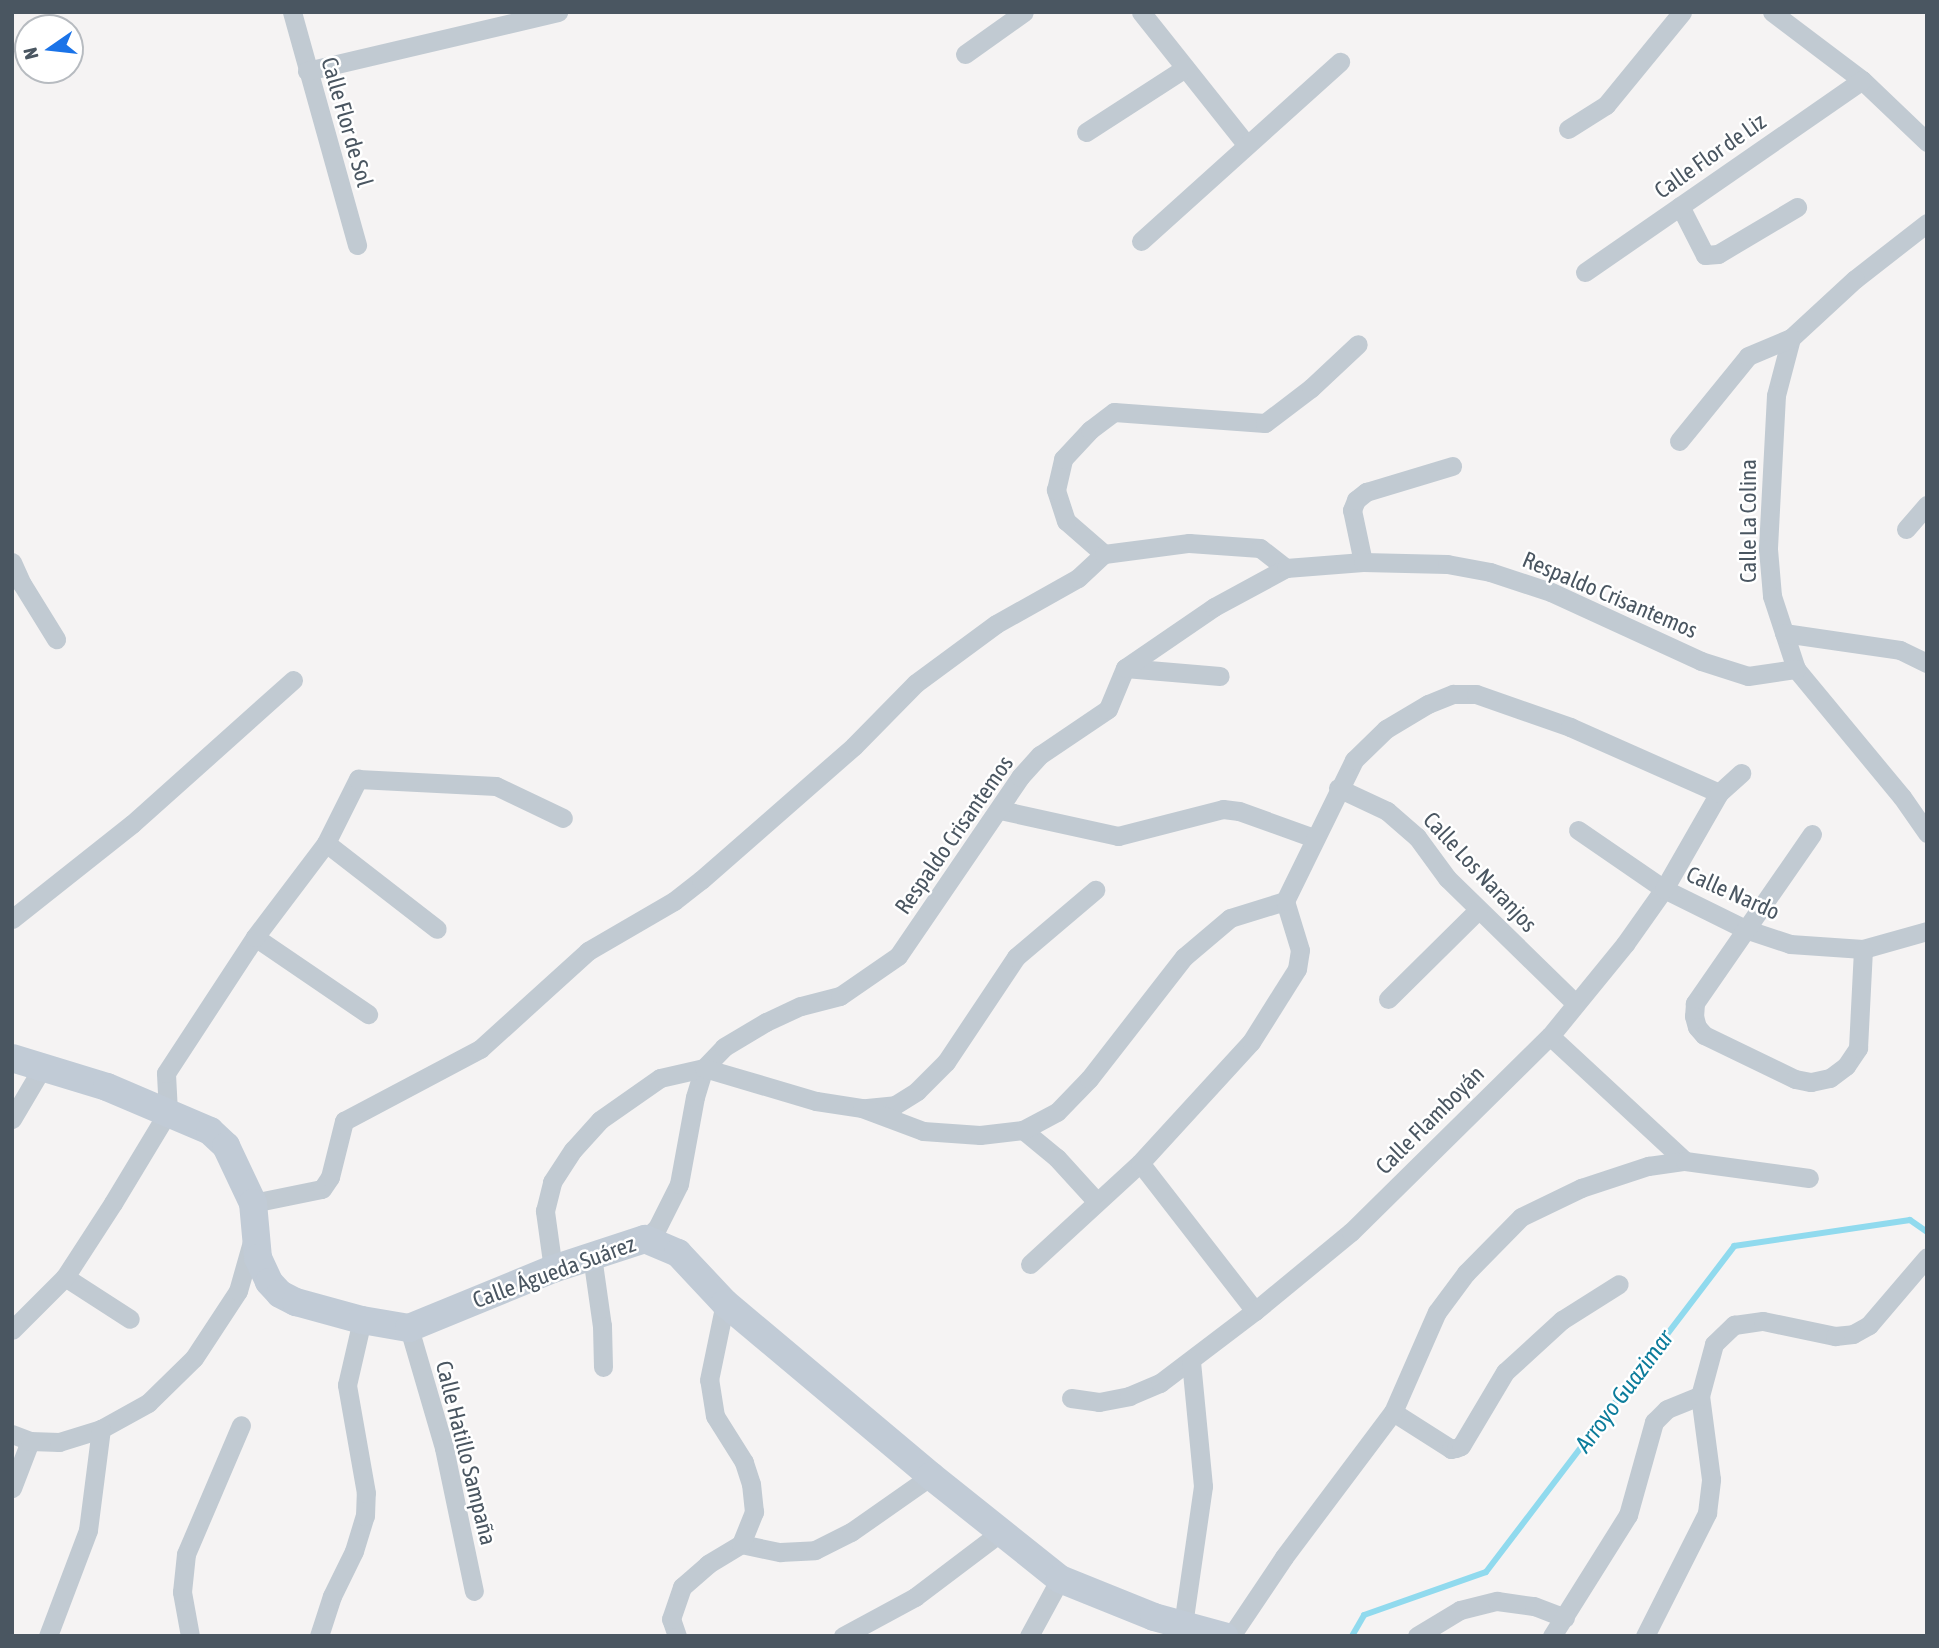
<!DOCTYPE html>
<html>
<head>
<meta charset="utf-8">
<style>
  body { margin:0 }
  #map { position:relative; width:1939px; height:1648px; overflow:hidden; background:#f5f3f3; font-family:"Asap Condensed",sans-serif }
  div>[style] { position:absolute }
  [style*='--x'] { left:calc(var(--x)*1px); top:calc(var(--y)*1px); width:calc(var(--w)*1px); rotate:calc(var(--a)*1deg) }
  .stream>* { height:6px; margin:-3px; padding:0 3px; transform-origin:3px; border-radius:3px; background:#90daee }
  .street>* { height:19px; margin:-9.5px; padding:0 9.5px; transform-origin:9.5px; border-radius:9.5px; background:#c1cad2 }
  .secondary>* { height:28px; margin:-14px; padding:0 14px; transform-origin:14px; border-radius:14px; background:#c1cbd6 }
  span { translate:-50% -50%; white-space:nowrap; text-align:center; line-height:1.15; -webkit-text-stroke:5px #fff; paint-order:stroke }
  .street-label { font-size:23px; color:#4a5661 }
  .water-label { font-size:24px; color:#0c7c9b; font-style:italic }
  .frame { position:absolute; inset:0; border:14px solid #4a5661; pointer-events:none }
  .north { position:absolute; left:14px; top:14px; width:70px; height:70px; box-sizing:border-box; background:#fff; border:2px solid #b7bbc0; border-radius:50%; rotate:256deg; font-size:19px; font-weight:700; line-height:28px; text-align:center; color:#4a5661 }
  .north::after { content:''; display:block; margin:auto; width:24px; height:32px; background:#1a73e8; clip-path:polygon(50% 0,100% 100%,50% 72%,0 100%) }
</style>
</head>
<body>
<div id="map">
  <div class="stream">
    <i style="--x:1352;--y:1636;--w:24;--a:-60"></i>
    <i style="--x:1364;--y:1615;--w:129;--a:-19.4"></i>
    <i style="--x:1486;--y:1572;--w:410;--a:-52.7"></i>
    <i style="--x:1734;--y:1246;--w:178;--a:-8.4"></i>
    <i style="--x:1910;--y:1220;--w:21;--a:35"></i>
  </div>
  <div class="street">
    <i style="--x:292;--y:12;--w:242;--a:74.4"></i>
    <i style="--x:1141;--y:12;--w:169;--a:51.5"></i>
    <i style="--x:1772;--y:12;--w:113;--a:37.1"></i>
    <i style="--x:1862;--y:80;--w:90;--a:43.6"></i>
    <i style="--x:965;--y:54;--w:72;--a:-35.4"></i>
    <i style="--x:307;--y:71;--w:258;--a:-13.2"></i>
    <i style="--x:1568;--y:129;--w:45;--a:-32.3"></i>
    <i style="--x:1606;--y:105;--w:120;--a:-50.7"></i>
    <i style="--x:1086;--y:132;--w:118;--a:-32.9"></i>
    <i style="--x:1680;--y:206;--w:55;--a:63"></i>
    <i style="--x:1705;--y:255;--w:13;--a:-4"></i>
    <i style="--x:1718;--y:254;--w:92;--a:-30.7"></i>
    <i style="--x:1927;--y:223;--w:91;--a:142.1"></i>
    <i style="--x:1855;--y:279;--w:87;--a:137.3"></i>
    <i style="--x:1791;--y:338;--w:59;--a:104.7"></i>
    <i style="--x:1776;--y:395;--w:154;--a:93"></i>
    <i style="--x:1768;--y:549;--w:47;--a:85.1"></i>
    <i style="--x:1772;--y:596;--w:77;--a:71.8"></i>
    <i style="--x:1796;--y:669;--w:166;--a:50.4"></i>
    <i style="--x:1902;--y:797;--w:44;--a:55.2"></i>
    <i style="--x:1141;--y:241;--w:268;--a:-42"></i>
    <i style="--x:1585;--y:272;--w:337;--a:-34.7"></i>
    <i style="--x:1679;--y:441;--w:109;--a:-50.9"></i>
    <i style="--x:1748;--y:356;--w:47;--a:-22.7"></i>
    <i style="--x:1906;--y:529;--w:32;--a:-49"></i>
    <i style="--x:1104;--y:554;--w:50;--a:-139"></i>
    <i style="--x:1066;--y:521;--w:33;--a:-108"></i>
    <i style="--x:1056;--y:490;--w:32;--a:-77"></i>
    <i style="--x:1063;--y:459;--w:40;--a:-47"></i>
    <i style="--x:1090;--y:430;--w:30;--a:-37"></i>
    <i style="--x:1114;--y:412;--w:151;--a:4.2"></i>
    <i style="--x:1265;--y:423;--w:58;--a:-37.3"></i>
    <i style="--x:1311;--y:388;--w:64;--a:-43.1"></i>
    <i style="--x:12;--y:562;--w:24;--a:66"></i>
    <i style="--x:22;--y:584;--w:65;--a:58.3"></i>
    <i style="--x:1363;--y:562;--w:53;--a:-101.9"></i>
    <i style="--x:1352;--y:510;--w:11;--a:-68"></i>
    <i style="--x:1356;--y:500;--w:13;--a:-39"></i>
    <i style="--x:1366;--y:492;--w:90;--a:-16.8"></i>
    <i style="--x:1784;--y:633;--w:117;--a:8.3"></i>
    <i style="--x:1900;--y:650;--w:30;--a:26"></i>
    <i style="--x:1125;--y:668;--w:95;--a:4.8"></i>
    <i style="--x:1338;--y:788;--w:54;--a:25.1"></i>
    <i style="--x:1387;--y:811;--w:40;--a:41"></i>
    <i style="--x:1417;--y:837;--w:51;--a:53.8"></i>
    <i style="--x:1447;--y:878;--w:180;--a:44.3"></i>
    <i style="--x:1000;--y:810;--w:121;--a:12.4"></i>
    <i style="--x:1118;--y:836;--w:108;--a:-14.4"></i>
    <i style="--x:1223;--y:809;--w:16;--a:7"></i>
    <i style="--x:1239;--y:811;--w:80;--a:19.8"></i>
    <i style="--x:1578;--y:830;--w:104;--a:34.5"></i>
    <i style="--x:1664;--y:889;--w:90;--a:26.3"></i>
    <i style="--x:1745;--y:929;--w:47;--a:18.4"></i>
    <i style="--x:1790;--y:944;--w:73;--a:3.9"></i>
    <i style="--x:1863;--y:949;--w:66;--a:-15.7"></i>
    <i style="--x:1812;--y:834;--w:206;--a:124.7"></i>
    <i style="--x:1695;--y:1003;--w:13;--a:94"></i>
    <i style="--x:1694;--y:1016;--w:11;--a:75"></i>
    <i style="--x:1697;--y:1027;--w:11;--a:49"></i>
    <i style="--x:1704;--y:1035;--w:101;--a:25.8"></i>
    <i style="--x:1795;--y:1079;--w:16;--a:11"></i>
    <i style="--x:1811;--y:1082;--w:19;--a:-12"></i>
    <i style="--x:1830;--y:1078;--w:20;--a:-37"></i>
    <i style="--x:1846;--y:1066;--w:22;--a:-56"></i>
    <i style="--x:1858;--y:1048;--w:99;--a:-87.1"></i>
    <i style="--x:326;--y:843;--w:140;--a:37.8"></i>
    <i style="--x:12;--y:919;--w:153;--a:-38.4"></i>
    <i style="--x:132;--y:824;--w:216;--a:-41.8"></i>
    <i style="--x:255;--y:937;--w:137;--a:34.3"></i>
    <i style="--x:1388;--y:999;--w:127;--a:-44.7"></i>
    <i style="--x:1550;--y:1036;--w:184;--a:42.8"></i>
    <i style="--x:867;--y:1108;--w:28;--a:-6"></i>
    <i style="--x:895;--y:1105;--w:26;--a:-32"></i>
    <i style="--x:917;--y:1091;--w:41;--a:-45"></i>
    <i style="--x:946;--y:1062;--w:126;--a:-56.3"></i>
    <i style="--x:1016;--y:957;--w:104;--a:-40.3"></i>
    <i style="--x:12;--y:1119;--w:59;--a:-59.5"></i>
    <i style="--x:1023;--y:1130;--w:44;--a:39.5"></i>
    <i style="--x:1057;--y:1158;--w:59;--a:47.7"></i>
    <i style="--x:253;--y:1203;--w:70;--a:-11.5"></i>
    <i style="--x:322;--y:1189;--w:14;--a:-56"></i>
    <i style="--x:330;--y:1177;--w:58;--a:-76"></i>
    <i style="--x:344;--y:1121;--w:154;--a:-27.9"></i>
    <i style="--x:480;--y:1049;--w:146;--a:-42.2"></i>
    <i style="--x:588;--y:951;--w:99;--a:-30.2"></i>
    <i style="--x:674;--y:901;--w:34;--a:-38"></i>
    <i style="--x:701;--y:880;--w:203;--a:-41.2"></i>
    <i style="--x:854;--y:746;--w:88;--a:-45.5"></i>
    <i style="--x:916;--y:683;--w:99;--a:-36.4"></i>
    <i style="--x:996;--y:624;--w:94;--a:-29.3"></i>
    <i style="--x:1078;--y:578;--w:35;--a:-43"></i>
    <i style="--x:1104;--y:554;--w:86;--a:-7.4"></i>
    <i style="--x:1189;--y:543;--w:71;--a:4"></i>
    <i style="--x:1260;--y:548;--w:33;--a:38"></i>
    <i style="--x:645;--y:1239;--w:16;--a:-43"></i>
    <i style="--x:657;--y:1228;--w:49;--a:-63.4"></i>
    <i style="--x:679;--y:1184;--w:88;--a:-79.6"></i>
    <i style="--x:695;--y:1097;--w:30;--a:-73"></i>
    <i style="--x:704;--y:1068;--w:29;--a:-46"></i>
    <i style="--x:724;--y:1047;--w:49;--a:-30.8"></i>
    <i style="--x:766;--y:1022;--w:38;--a:-25"></i>
    <i style="--x:801;--y:1006;--w:40;--a:-14.4"></i>
    <i style="--x:840;--y:996;--w:70;--a:-34.6"></i>
    <i style="--x:898;--y:956;--w:217;--a:-55.7"></i>
    <i style="--x:1020;--y:777;--w:30;--a:-48"></i>
    <i style="--x:1040;--y:755;--w:82;--a:-34.1"></i>
    <i style="--x:1108;--y:709;--w:44;--a:-67.5"></i>
    <i style="--x:1125;--y:668;--w:108;--a:-34.4"></i>
    <i style="--x:1214;--y:607;--w:82;--a:-28.4"></i>
    <i style="--x:1286;--y:568;--w:77;--a:-4.5"></i>
    <i style="--x:1363;--y:562;--w:84;--a:1.4"></i>
    <i style="--x:1447;--y:564;--w:44;--a:10.5"></i>
    <i style="--x:1490;--y:572;--w:64;--a:18.2"></i>
    <i style="--x:1551;--y:592;--w:165;--a:24.7"></i>
    <i style="--x:1701;--y:661;--w:49;--a:17.7"></i>
    <i style="--x:1748;--y:676;--w:49;--a:-8.3"></i>
    <i style="--x:592;--y:1256;--w:71;--a:81.9"></i>
    <i style="--x:602;--y:1326;--w:41;--a:88.6"></i>
    <i style="--x:1030;--y:1264;--w:149;--a:-42.6"></i>
    <i style="--x:553;--y:1269;--w:59;--a:-97.9"></i>
    <i style="--x:545;--y:1211;--w:30;--a:-76"></i>
    <i style="--x:552;--y:1182;--w:38;--a:-57"></i>
    <i style="--x:573;--y:1150;--w:40;--a:-48"></i>
    <i style="--x:600;--y:1120;--w:73;--a:-35"></i>
    <i style="--x:660;--y:1078;--w:45;--a:-12.8"></i>
    <i style="--x:704;--y:1068;--w:117;--a:16.4"></i>
    <i style="--x:816;--y:1101;--w:47;--a:8.7"></i>
    <i style="--x:862;--y:1108;--w:65;--a:20.7"></i>
    <i style="--x:923;--y:1131;--w:57;--a:4"></i>
    <i style="--x:980;--y:1135;--w:43;--a:-6.6"></i>
    <i style="--x:1023;--y:1130;--w:38;--a:-28"></i>
    <i style="--x:1057;--y:1112;--w:46;--a:-45.9"></i>
    <i style="--x:1089;--y:1079;--w:155;--a:-52.1"></i>
    <i style="--x:1184;--y:957;--w:60;--a:-40.3"></i>
    <i style="--x:1230;--y:918;--w:58;--a:-17.2"></i>
    <i style="--x:65;--y:1277;--w:77;--a:32.9"></i>
    <i style="--x:1255;--y:1311;--w:187;--a:-127.8"></i>
    <i style="--x:1140;--y:1163;--w:164;--a:-47.5"></i>
    <i style="--x:1251;--y:1042;--w:86;--a:-57.8"></i>
    <i style="--x:1297;--y:969;--w:19;--a:-81"></i>
    <i style="--x:1300;--y:950;--w:51;--a:-107"></i>
    <i style="--x:1285;--y:901;--w:157;--a:-63.9"></i>
    <i style="--x:1354;--y:760;--w:45;--a:-44.1"></i>
    <i style="--x:1386;--y:729;--w:49;--a:-30.8"></i>
    <i style="--x:1428;--y:704;--w:27;--a:-22"></i>
    <i style="--x:1453;--y:694;--w:23;--a:0"></i>
    <i style="--x:1476;--y:694;--w:100;--a:19.3"></i>
    <i style="--x:1570;--y:727;--w:163;--a:23.9"></i>
    <i style="--x:409;--y:1328;--w:125;--a:73.7"></i>
    <i style="--x:444;--y:1448;--w:146;--a:78.2"></i>
    <i style="--x:12;--y:1330;--w:75;--a:-45"></i>
    <i style="--x:65;--y:1277;--w:88;--a:-57"></i>
    <i style="--x:113;--y:1203;--w:106;--a:-58.9"></i>
    <i style="--x:168;--y:1112;--w:39;--a:-93"></i>
    <i style="--x:166;--y:1073;--w:163;--a:-56.8"></i>
    <i style="--x:255;--y:937;--w:118;--a:-52.9"></i>
    <i style="--x:326;--y:843;--w:72;--a:-63.4"></i>
    <i style="--x:358;--y:779;--w:138;--a:2.9"></i>
    <i style="--x:496;--y:786;--w:74;--a:25.5"></i>
    <i style="--x:1071;--y:1398;--w:28;--a:8"></i>
    <i style="--x:1099;--y:1402;--w:31;--a:-11"></i>
    <i style="--x:1129;--y:1396;--w:34;--a:-23"></i>
    <i style="--x:1160;--y:1383;--w:119;--a:-37.2"></i>
    <i style="--x:1255;--y:1311;--w:124;--a:-39.5"></i>
    <i style="--x:1351;--y:1232;--w:279;--a:-44.6"></i>
    <i style="--x:1550;--y:1036;--w:119;--a:-50.8"></i>
    <i style="--x:1625;--y:944;--w:67;--a:-54.7"></i>
    <i style="--x:1664;--y:889;--w:111;--a:-60.2"></i>
    <i style="--x:1719;--y:793;--w:30;--a:-42"></i>
    <i style="--x:1393;--y:1412;--w:69;--a:32.5"></i>
    <i style="--x:1451;--y:1449;--w:5;--a:-11"></i>
    <i style="--x:1456;--y:1448;--w:5;--a:-22"></i>
    <i style="--x:1461;--y:1446;--w:86;--a:-59.3"></i>
    <i style="--x:1505;--y:1372;--w:77;--a:-42.4"></i>
    <i style="--x:1562;--y:1320;--w:67;--a:-32.3"></i>
    <i style="--x:12;--y:1434;--w:19;--a:21"></i>
    <i style="--x:12;--y:1488;--w:50;--a:-69"></i>
    <i style="--x:30;--y:1441;--w:29;--a:2"></i>
    <i style="--x:59;--y:1442;--w:44;--a:-17.2"></i>
    <i style="--x:101;--y:1429;--w:54;--a:-29"></i>
    <i style="--x:148;--y:1403;--w:64;--a:-44.4"></i>
    <i style="--x:194;--y:1358;--w:80;--a:-56.7"></i>
    <i style="--x:238;--y:1291;--w:51;--a:-74.1"></i>
    <i style="--x:741;--y:1544;--w:40;--a:12"></i>
    <i style="--x:780;--y:1552;--w:35;--a:-3"></i>
    <i style="--x:815;--y:1550;--w:40;--a:-26.6"></i>
    <i style="--x:851;--y:1532;--w:98;--a:-35"></i>
    <i style="--x:1183;--y:1625;--w:140;--a:-81.8"></i>
    <i style="--x:1203;--y:1486;--w:125;--a:-95.5"></i>
    <i style="--x:48;--y:1636;--w:113;--a:-69.3"></i>
    <i style="--x:88;--y:1530;--w:102;--a:-82.7"></i>
    <i style="--x:190;--y:1636;--w:45;--a:-100.3"></i>
    <i style="--x:182;--y:1592;--w:38;--a:-84"></i>
    <i style="--x:186;--y:1554;--w:140;--a:-66.9"></i>
    <i style="--x:319;--y:1636;--w:42;--a:-72"></i>
    <i style="--x:332;--y:1596;--w:50;--a:-63.9"></i>
    <i style="--x:354;--y:1551;--w:37;--a:-73"></i>
    <i style="--x:365;--y:1516;--w:23;--a:-88"></i>
    <i style="--x:366;--y:1493;--w:110;--a:-100"></i>
    <i style="--x:347;--y:1385;--w:67;--a:-77"></i>
    <i style="--x:677;--y:1636;--w:18;--a:-109"></i>
    <i style="--x:671;--y:1619;--w:34;--a:-71"></i>
    <i style="--x:682;--y:1587;--w:35;--a:-41"></i>
    <i style="--x:708;--y:1564;--w:39;--a:-31"></i>
    <i style="--x:741;--y:1544;--w:35;--a:-68"></i>
    <i style="--x:754;--y:1512;--w:28;--a:-96"></i>
    <i style="--x:751;--y:1484;--w:23;--a:-108"></i>
    <i style="--x:744;--y:1462;--w:54;--a:-122.2"></i>
    <i style="--x:715;--y:1416;--w:36;--a:-99"></i>
    <i style="--x:709;--y:1380;--w:79;--a:-78.3"></i>
    <i style="--x:843;--y:1636;--w:82;--a:-28.4"></i>
    <i style="--x:915;--y:1597;--w:108;--a:-37.1"></i>
    <i style="--x:1029;--y:1636;--w:65;--a:-61.5"></i>
    <i style="--x:1231;--y:1636;--w:95;--a:-56.1"></i>
    <i style="--x:1284;--y:1557;--w:181;--a:-53.1"></i>
    <i style="--x:1393;--y:1412;--w:109;--a:-66.3"></i>
    <i style="--x:1437;--y:1312;--w:49;--a:-53.4"></i>
    <i style="--x:1466;--y:1273;--w:78;--a:-45.5"></i>
    <i style="--x:1521;--y:1217;--w:67;--a:-25.8"></i>
    <i style="--x:1581;--y:1188;--w:71;--a:-18.2"></i>
    <i style="--x:1648;--y:1166;--w:37;--a:-8"></i>
    <i style="--x:1685;--y:1161;--w:125;--a:7.8"></i>
    <i style="--x:1417;--y:1636;--w:50;--a:-31.2"></i>
    <i style="--x:1460;--y:1610;--w:38;--a:-14"></i>
    <i style="--x:1497;--y:1601;--w:37;--a:8"></i>
    <i style="--x:1534;--y:1606;--w:33;--a:21"></i>
    <i style="--x:1552;--y:1636;--w:143;--a:-57.9"></i>
    <i style="--x:1628;--y:1515;--w:97;--a:-74.4"></i>
    <i style="--x:1654;--y:1422;--w:18;--a:-45"></i>
    <i style="--x:1667;--y:1409;--w:35;--a:-22"></i>
    <i style="--x:1645;--y:1636;--w:138;--a:-63.2"></i>
    <i style="--x:1707;--y:1513;--w:34;--a:-83"></i>
    <i style="--x:1711;--y:1479;--w:84;--a:-97.5"></i>
    <i style="--x:1700;--y:1396;--w:54;--a:-74.9"></i>
    <i style="--x:1714;--y:1344;--w:28;--a:-44"></i>
    <i style="--x:1734;--y:1325;--w:29;--a:-8"></i>
    <i style="--x:1763;--y:1321;--w:74;--a:11.8"></i>
    <i style="--x:1835;--y:1336;--w:18;--a:-6"></i>
    <i style="--x:1853;--y:1334;--w:18;--a:-29"></i>
    <i style="--x:1869;--y:1325;--w:89;--a:-49.5"></i>
  </div>
  <div class="secondary">
    <i style="--x:12;--y:1058;--w:99;--a:17"></i>
    <i style="--x:107;--y:1087;--w:112;--a:23.1"></i>
    <i style="--x:210;--y:1131;--w:22;--a:43"></i>
    <i style="--x:226;--y:1146;--w:63;--a:64.7"></i>
    <i style="--x:253;--y:1203;--w:55;--a:84.8"></i>
    <i style="--x:258;--y:1258;--w:26;--a:65"></i>
    <i style="--x:269;--y:1282;--w:16;--a:47"></i>
    <i style="--x:280;--y:1294;--w:18;--a:27"></i>
    <i style="--x:296;--y:1302;--w:68;--a:15.3"></i>
    <i style="--x:362;--y:1320;--w:48;--a:9.7"></i>
    <i style="--x:409;--y:1328;--w:156;--a:-22.3"></i>
    <i style="--x:553;--y:1269;--w:97;--a:-18.1"></i>
    <i style="--x:645;--y:1239;--w:36;--a:23"></i>
    <i style="--x:678;--y:1253;--w:69;--a:46.8"></i>
    <i style="--x:725;--y:1303;--w:269;--a:40"></i>
    <i style="--x:931;--y:1476;--w:165;--a:38.6"></i>
    <i style="--x:1060;--y:1579;--w:101;--a:22"></i>
    <i style="--x:1154;--y:1617;--w:73;--a:15.2"></i>
  </div>
  <div class="street-label">
    <span style="left:347px;top:122px;rotate:74deg">Calle Flor de Sol</span>
    <span style="left:1710px;top:156px;rotate:-35deg">Calle Flor de Liz</span>
    <span style="left:1748px;top:521px;rotate:-90deg">Calle La Colina</span>
    <span style="left:1610px;top:595px;rotate:23deg">Respaldo Crisantemos</span>
    <span style="left:954px;top:835px;rotate:-55deg">Respaldo Crisantemos</span>
    <span style="left:1480px;top:872px;rotate:47deg">Calle Los Naranjos</span>
    <span style="left:1733px;top:893px;rotate:24deg">Calle Nardo</span>
    <span style="left:1430px;top:1120px;rotate:-45deg">Calle Flamboyán</span>
    <span style="left:554px;top:1272px;rotate:-20deg">Calle Águeda Suárez</span>
    <span style="left:466px;top:1453px;rotate:76deg">Calle Hatillo Sampaña</span>
  </div>
  <div class="water-label">
    <span style="left:1624px;top:1391px;rotate:-53deg">Arroyo Guazimar</span>
  </div>
  <div class="frame"></div>
  <div class="north">N</div>
</div>
</body>
</html>
